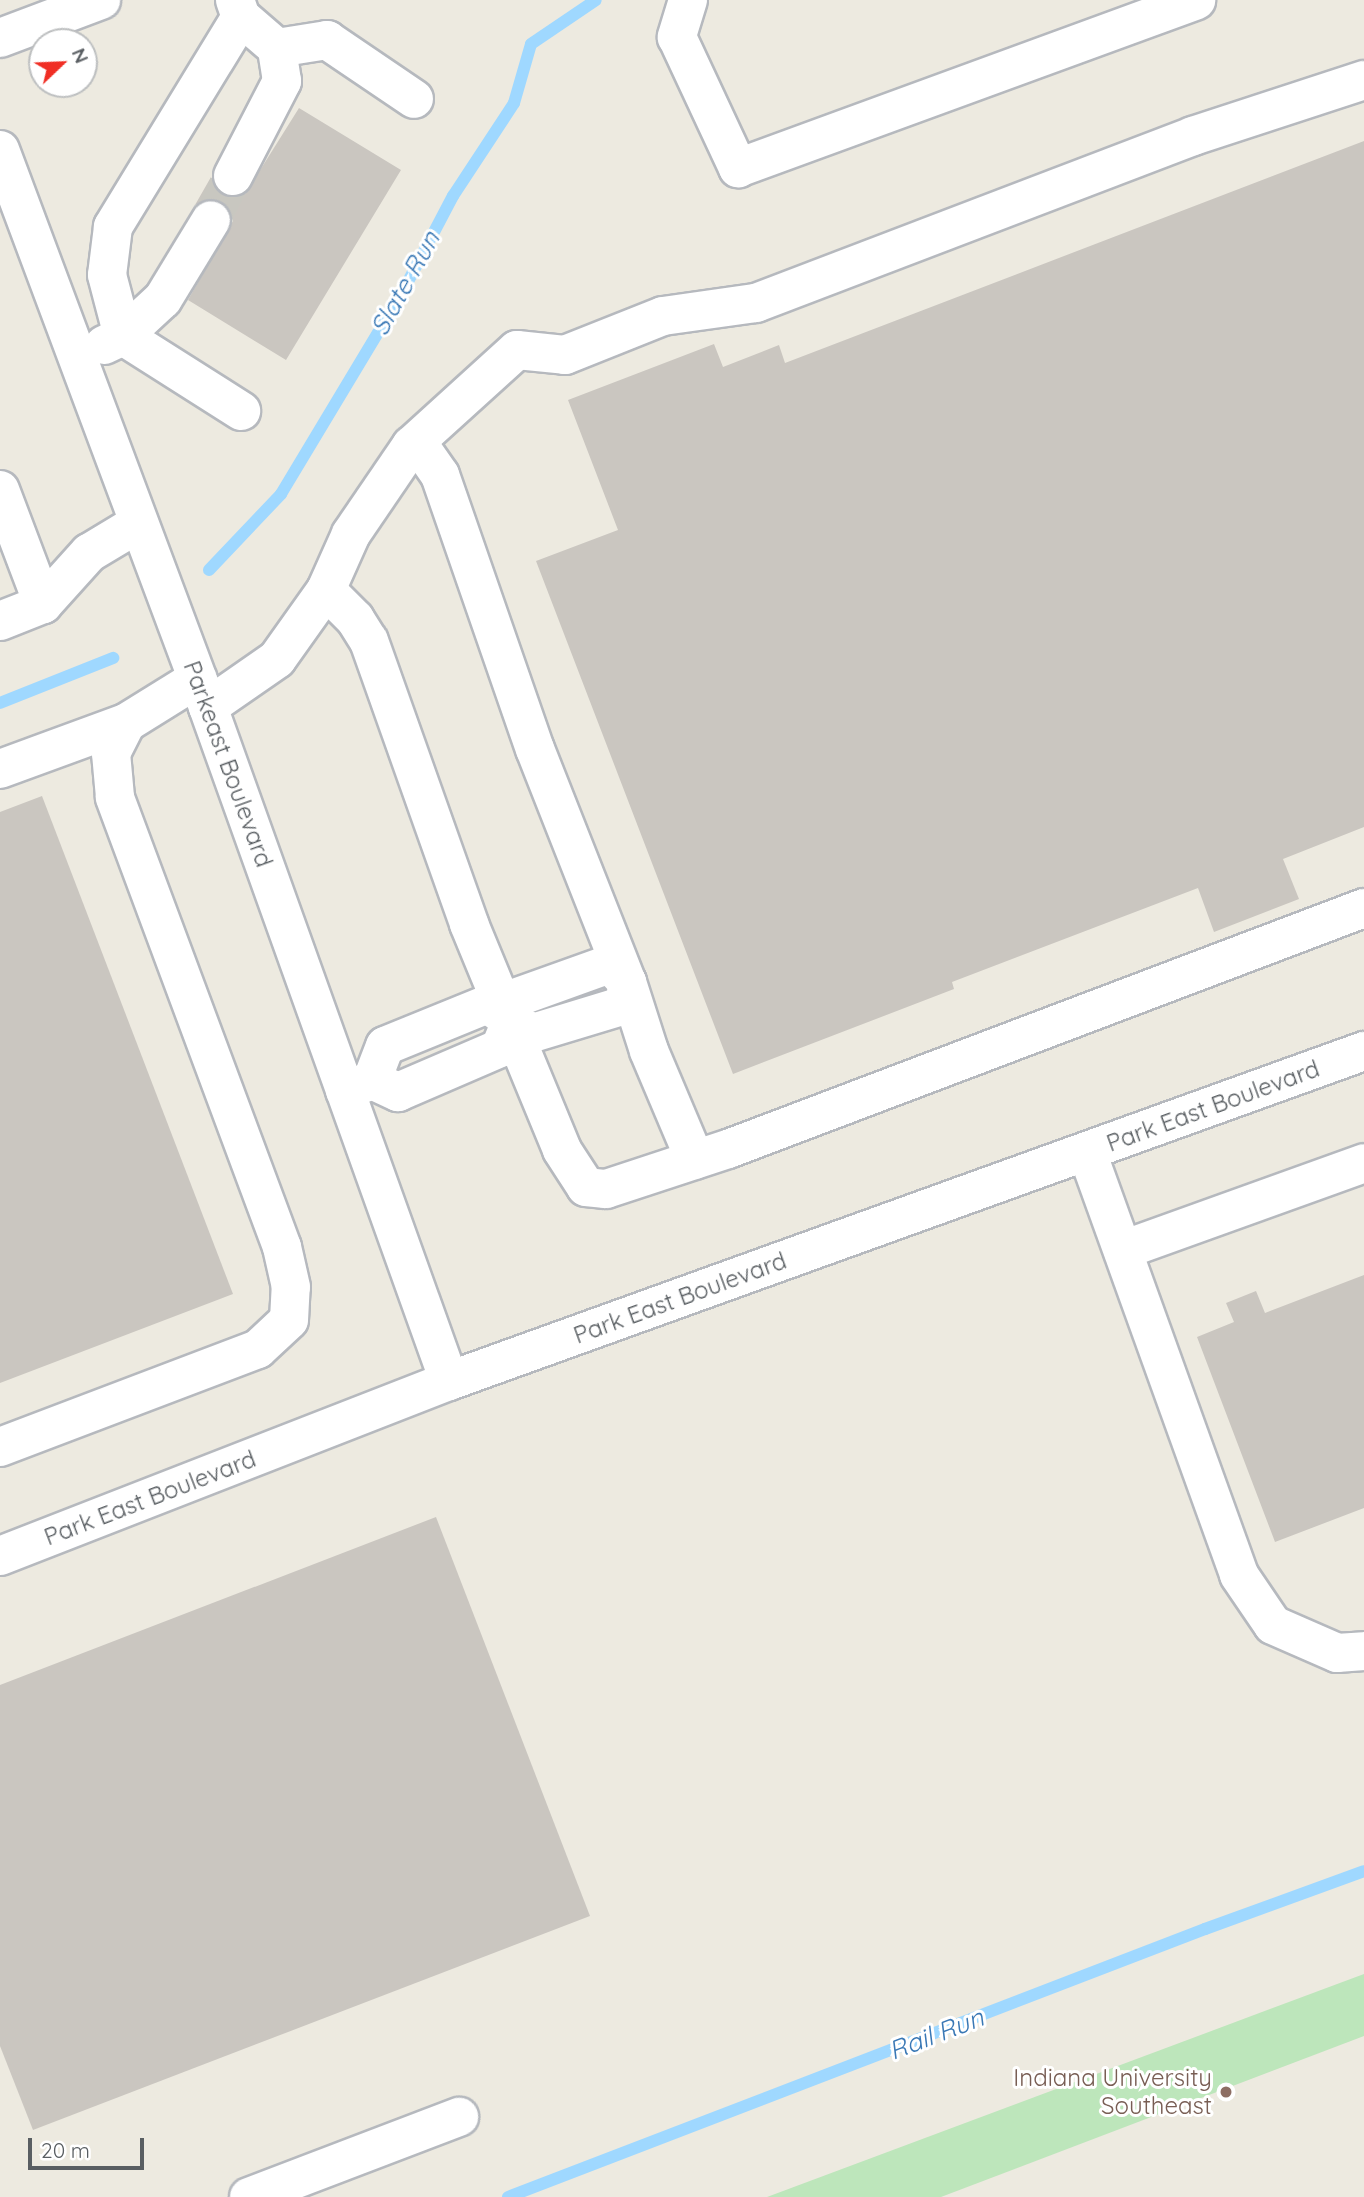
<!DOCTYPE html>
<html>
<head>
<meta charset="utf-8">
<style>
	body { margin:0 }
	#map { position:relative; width:1364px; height:2197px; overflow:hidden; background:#edeae0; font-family:Quicksand,sans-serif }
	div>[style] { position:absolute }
	.green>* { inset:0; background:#bde6bb }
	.stream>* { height:12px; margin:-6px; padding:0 6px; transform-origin:6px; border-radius:6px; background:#9fd8ff }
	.building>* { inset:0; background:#cac6c0 }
	.minor-tunnel>* { height:38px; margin-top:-19px; transform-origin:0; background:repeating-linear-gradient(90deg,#c8c7c0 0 38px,transparent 0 57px) }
	.roads { filter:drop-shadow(2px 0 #b6b9be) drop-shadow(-2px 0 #b6b9be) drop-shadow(0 2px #b6b9be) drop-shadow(0 -2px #b6b9be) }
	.minor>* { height:38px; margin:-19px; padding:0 19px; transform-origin:19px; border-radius:19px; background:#fff }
	.dots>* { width:19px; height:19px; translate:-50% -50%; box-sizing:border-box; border:4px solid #fff; border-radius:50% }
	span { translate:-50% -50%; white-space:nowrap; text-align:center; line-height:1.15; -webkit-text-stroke:6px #fff; paint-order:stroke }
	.street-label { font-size:24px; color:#595e62 }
	.education-label { font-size:24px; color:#785e54 }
	.right { translate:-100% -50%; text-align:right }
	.water-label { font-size:26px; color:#3978b5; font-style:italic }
	.north { position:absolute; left:28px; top:28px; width:70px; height:70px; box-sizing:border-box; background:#fff; border:2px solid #bdbfc0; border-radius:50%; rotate:67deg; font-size:19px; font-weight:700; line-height:28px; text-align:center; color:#595e62 }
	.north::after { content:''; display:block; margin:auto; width:24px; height:32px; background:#f02e24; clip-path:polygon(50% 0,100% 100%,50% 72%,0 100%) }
	.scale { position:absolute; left:28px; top:2138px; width:116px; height:32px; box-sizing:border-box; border:4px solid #595e62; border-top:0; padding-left:9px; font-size:21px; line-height:24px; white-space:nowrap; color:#595e62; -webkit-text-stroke:5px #fff; paint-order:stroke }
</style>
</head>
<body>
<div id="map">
	<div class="green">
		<div style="clip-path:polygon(1364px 1974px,1364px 2036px,941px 2197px,767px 2197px)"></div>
	</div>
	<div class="stream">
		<div style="left:209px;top:570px;width:105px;rotate:-46.5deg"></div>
		<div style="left:281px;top:494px;width:235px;rotate:-59deg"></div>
		<div style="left:402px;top:293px;width:110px;rotate:-62.3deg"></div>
		<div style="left:453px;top:196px;width:111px;rotate:-56.7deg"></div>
		<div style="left:514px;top:103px;width:61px;rotate:-73.9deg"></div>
		<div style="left:531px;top:44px;width:78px;rotate:-34.1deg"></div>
		<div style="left:0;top:703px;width:122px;rotate:-21.7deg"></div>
		<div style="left:508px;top:2197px;width:747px;rotate:-21.03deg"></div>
		<div style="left:1205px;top:1929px;width:169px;rotate:-20deg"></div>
	</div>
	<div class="building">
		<div style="clip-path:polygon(299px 108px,401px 170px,286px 360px,188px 300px,233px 221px,230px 210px,222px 201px,211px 198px,195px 205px,211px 177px,215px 188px,224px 196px,235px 198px,245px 194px)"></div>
		<div style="clip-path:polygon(1364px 141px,1364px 827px,1283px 859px,1299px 899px,1214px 932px,1198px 888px,952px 982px,954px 989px,733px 1074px,536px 561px,618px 530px,568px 400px,714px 344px,723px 367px,779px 345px,785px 363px)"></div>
		<div style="clip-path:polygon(42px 796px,233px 1294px,0 1383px,0 812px)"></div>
		<div style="clip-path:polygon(1364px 1275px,1364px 1508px,1275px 1542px,1197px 1337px,1234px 1322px,1226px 1303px,1256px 1291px,1265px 1313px)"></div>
		<div style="clip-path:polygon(436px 1517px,590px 1916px,33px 2130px,0 2046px,0 1685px)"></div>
	</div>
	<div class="minor-tunnel">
		<div style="left:211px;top:220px;width:49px;rotate:-63.4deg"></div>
	</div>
	<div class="roads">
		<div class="minor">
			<div style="left:235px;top:0;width:18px;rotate:71deg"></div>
			<div style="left:241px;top:17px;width:246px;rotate:121.4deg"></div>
			<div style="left:113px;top:227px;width:48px;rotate:97.1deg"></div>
			<div style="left:107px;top:275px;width:63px;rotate:75.3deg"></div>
			<div style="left:123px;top:336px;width:140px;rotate:32.4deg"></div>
			<div style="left:688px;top:0;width:39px;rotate:107deg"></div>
			<div style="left:677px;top:37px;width:145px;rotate:65deg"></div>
			<div style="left:738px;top:168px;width:488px;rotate:-20.1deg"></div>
			<div style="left:241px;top:17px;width:48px;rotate:40.7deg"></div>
			<div style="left:277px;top:48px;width:51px;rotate:-9.1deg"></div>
			<div style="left:327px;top:40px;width:105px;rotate:34.1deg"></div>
			<div style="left:0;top:38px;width:108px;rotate:-20.6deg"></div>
			<div style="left:0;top:150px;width:595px;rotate:69.52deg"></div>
			<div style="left:208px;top:707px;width:716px;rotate:70.32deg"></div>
			<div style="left:233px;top:176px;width:107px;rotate:-62.7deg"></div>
			<div style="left:282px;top:81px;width:33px;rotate:-99deg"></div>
			<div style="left:104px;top:345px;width:21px;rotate:-25deg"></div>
			<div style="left:123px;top:336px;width:54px;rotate:-42.8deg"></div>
			<div style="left:163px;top:299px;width:92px;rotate:-58.7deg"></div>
			<div style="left:417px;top:442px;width:40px;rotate:55.1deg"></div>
			<div style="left:440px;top:475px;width:290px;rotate:70.9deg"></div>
			<div style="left:535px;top:749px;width:251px;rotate:68.5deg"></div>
			<div style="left:627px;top:982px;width:72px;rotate:72.3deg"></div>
			<div style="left:649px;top:1051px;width:118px;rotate:67.1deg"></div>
			<div style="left:0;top:490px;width:122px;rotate:69.3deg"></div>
			<div style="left:326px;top:590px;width:41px;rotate:45deg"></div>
			<div style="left:355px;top:619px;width:26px;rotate:58deg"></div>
			<div style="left:369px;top:641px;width:300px;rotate:70.5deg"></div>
			<div style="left:469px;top:924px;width:244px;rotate:67.6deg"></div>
			<div style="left:562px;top:1150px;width:44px;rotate:57deg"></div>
			<div style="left:586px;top:1187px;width:20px;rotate:6deg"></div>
			<div style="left:606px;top:1189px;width:128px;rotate:-18.2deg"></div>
			<div style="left:728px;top:1149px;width:680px;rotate:-20.75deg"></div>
			<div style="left:0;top:621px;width:46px;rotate:-21.6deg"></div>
			<div style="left:43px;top:604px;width:69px;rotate:-48deg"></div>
			<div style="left:89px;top:553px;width:58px;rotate:-31deg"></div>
			<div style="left:208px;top:707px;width:84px;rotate:-34.8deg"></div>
			<div style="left:277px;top:659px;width:85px;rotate:-54.6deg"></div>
			<div style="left:326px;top:590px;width:61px;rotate:-65.9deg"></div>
			<div style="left:351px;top:534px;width:107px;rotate:-55.7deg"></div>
			<div style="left:411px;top:446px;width:143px;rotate:-42.2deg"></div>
			<div style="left:517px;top:350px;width:48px;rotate:5.9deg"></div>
			<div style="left:565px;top:355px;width:105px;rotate:-21.7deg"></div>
			<div style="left:663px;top:316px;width:94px;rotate:-8deg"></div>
			<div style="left:756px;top:303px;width:468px;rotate:-20.9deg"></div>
			<div style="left:1193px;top:136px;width:180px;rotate:-18.1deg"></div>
			<div style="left:0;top:769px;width:134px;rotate:-20.1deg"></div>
			<div style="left:126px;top:723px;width:84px;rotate:-31.8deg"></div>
			<div style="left:345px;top:1091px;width:29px;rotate:-22deg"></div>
			<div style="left:372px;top:1080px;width:29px;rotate:25deg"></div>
			<div style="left:398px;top:1092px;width:111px;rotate:-23.3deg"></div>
			<div style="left:500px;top:1048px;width:29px;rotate:-68deg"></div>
			<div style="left:511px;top:1021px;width:23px;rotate:-80deg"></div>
			<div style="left:515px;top:998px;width:101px;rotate:-19.7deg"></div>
			<div style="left:610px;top:964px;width:25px;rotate:47deg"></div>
			<div style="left:627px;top:982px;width:23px;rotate:95deg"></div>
			<div style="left:625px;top:1005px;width:96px;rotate:163.1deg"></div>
			<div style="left:533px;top:1033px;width:25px;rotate:-151deg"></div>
			<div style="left:511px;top:1021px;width:29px;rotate:-144deg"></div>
			<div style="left:488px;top:1004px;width:111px;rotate:157.8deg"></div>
			<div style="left:385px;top:1046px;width:36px;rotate:111deg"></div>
			<div style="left:1087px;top:1152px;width:449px;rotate:70.2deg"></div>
			<div style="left:1239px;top:1575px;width:60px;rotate:55.8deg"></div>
			<div style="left:1273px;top:1625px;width:70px;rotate:23.6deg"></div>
			<div style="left:1337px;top:1653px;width:27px;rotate:-4deg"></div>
			<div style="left:1123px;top:1250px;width:256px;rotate:-19.8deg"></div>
			<div style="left:0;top:1447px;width:276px;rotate:-20.8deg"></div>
			<div style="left:258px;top:1349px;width:42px;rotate:-43.1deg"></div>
			<div style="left:289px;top:1320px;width:33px;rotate:-87deg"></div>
			<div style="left:291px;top:1287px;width:41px;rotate:-102.7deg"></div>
			<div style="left:282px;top:1247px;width:480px;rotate:-110.4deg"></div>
			<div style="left:115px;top:797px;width:44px;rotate:-95.2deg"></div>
			<div style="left:111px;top:753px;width:34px;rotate:-63deg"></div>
			<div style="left:0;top:1556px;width:482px;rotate:-21.3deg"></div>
			<div style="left:449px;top:1381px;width:973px;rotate:-19.83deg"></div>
			<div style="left:249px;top:2197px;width:225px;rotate:-20.9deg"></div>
		</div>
	</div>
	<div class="dots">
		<div style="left:1226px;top:2092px;background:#8d6e63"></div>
	</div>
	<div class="street-label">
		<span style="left:228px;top:764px;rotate:70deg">Parkeast Boulevard</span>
		<span style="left:1213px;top:1106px;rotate:-20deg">Park East Boulevard</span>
		<span style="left:680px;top:1298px;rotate:-20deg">Park East Boulevard</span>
		<span style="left:150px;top:1498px;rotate:-21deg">Park East Boulevard</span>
	</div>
	<div class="education-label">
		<span class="right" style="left:1212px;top:2092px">Indiana University<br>Southeast</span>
	</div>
	<div class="water-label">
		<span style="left:405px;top:283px;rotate:-61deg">Slate Run</span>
		<span style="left:936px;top:2034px;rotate:-21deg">Rail Run</span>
	</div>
	<div class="north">N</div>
	<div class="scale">20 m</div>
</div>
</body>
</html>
